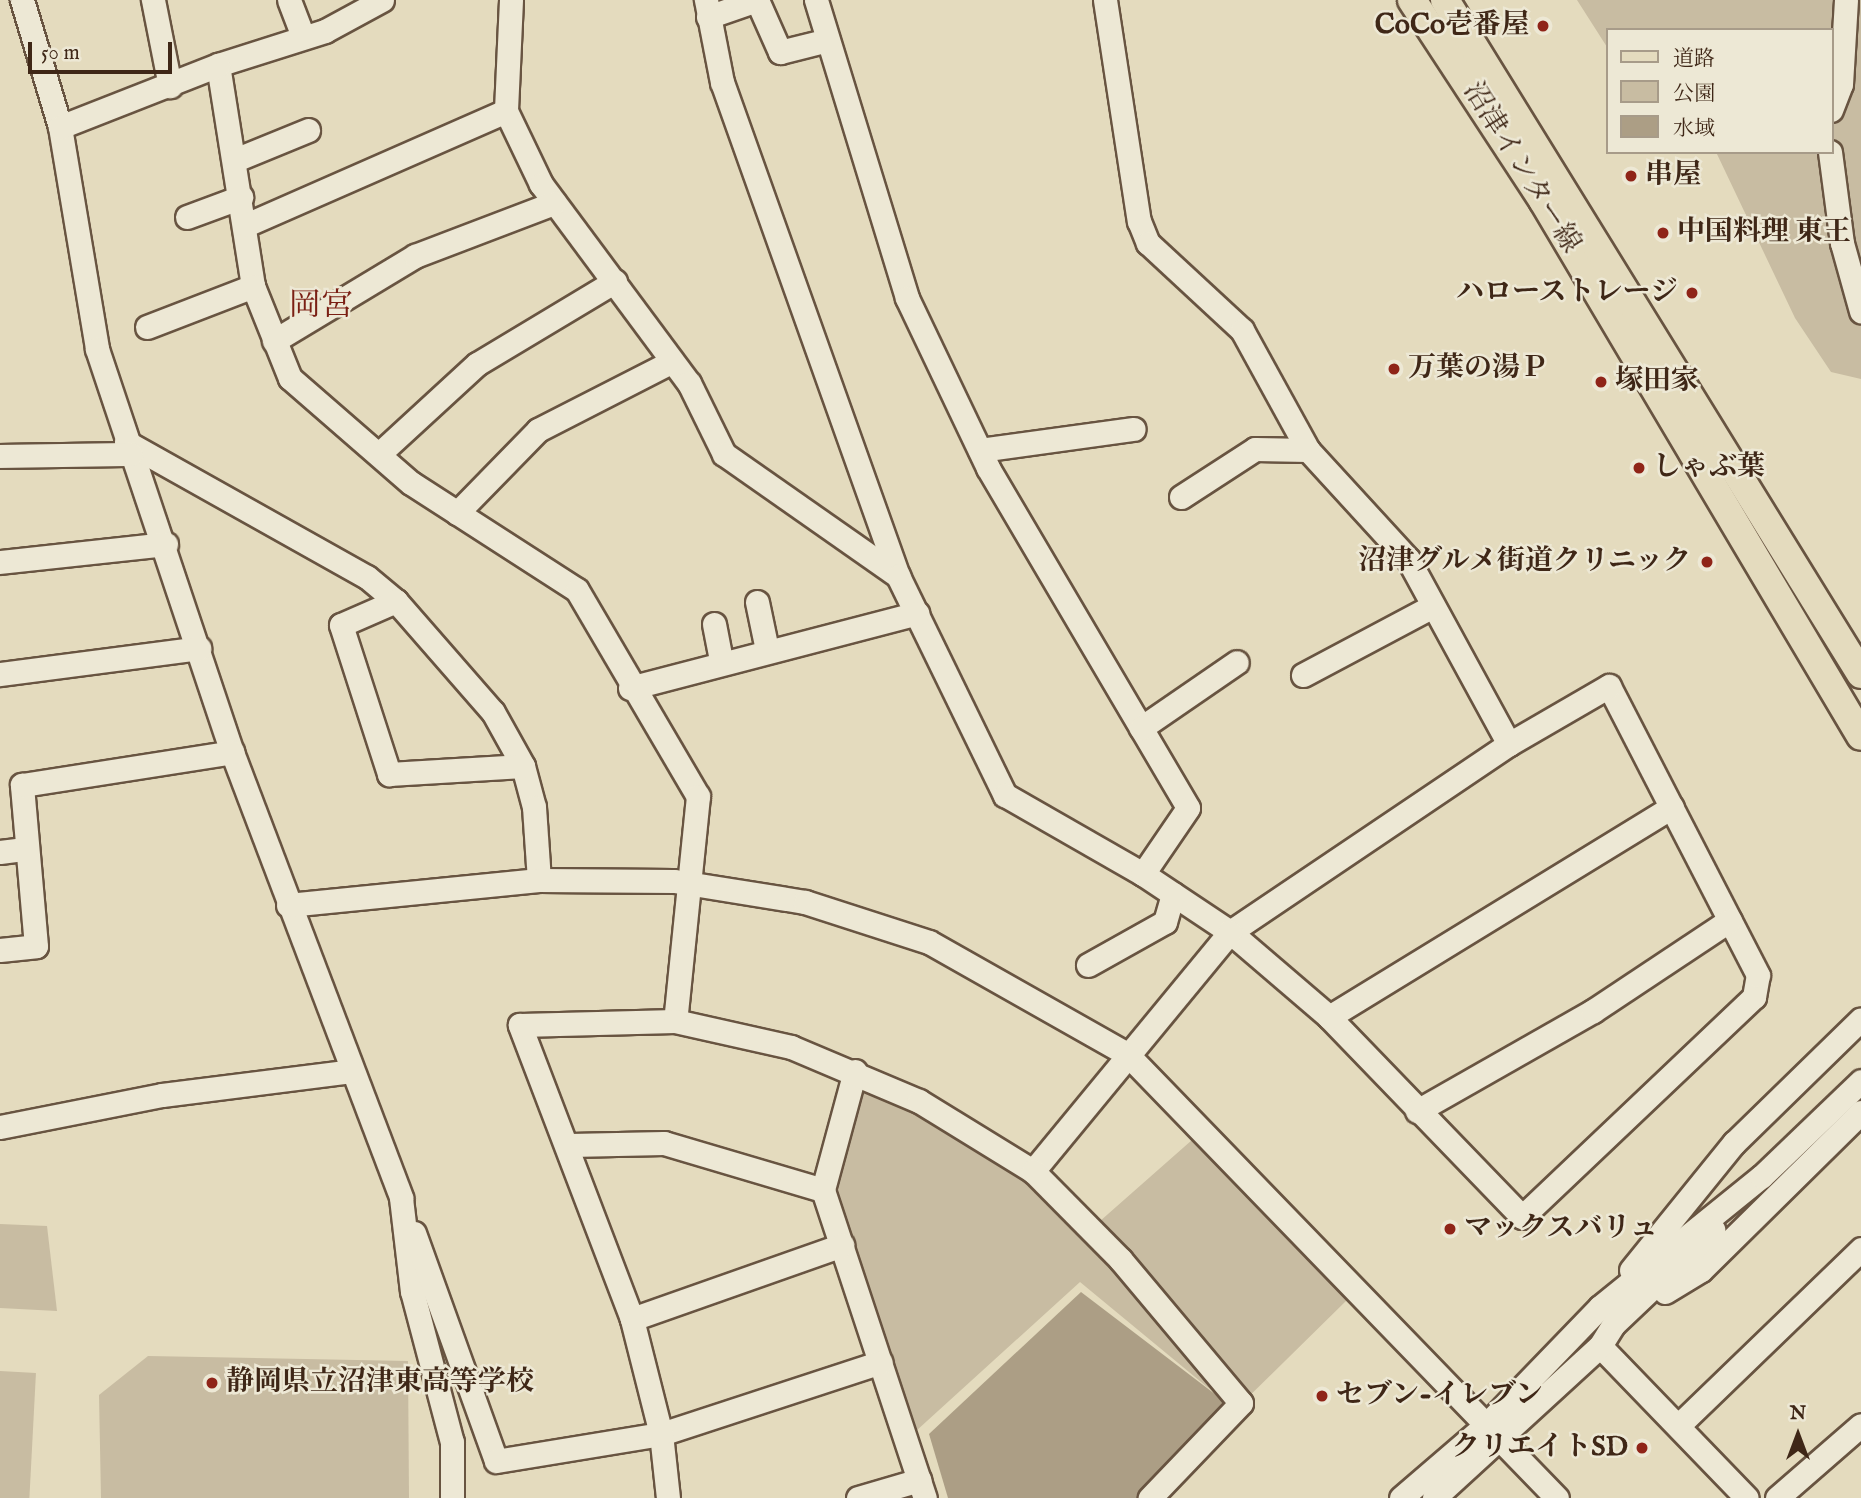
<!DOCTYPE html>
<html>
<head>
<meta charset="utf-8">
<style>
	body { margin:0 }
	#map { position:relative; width:1861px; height:1498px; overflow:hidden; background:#e4dbbe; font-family:"IM FELL English","Noto Serif JP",serif }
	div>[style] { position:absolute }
	.green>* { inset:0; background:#c8bca2; transform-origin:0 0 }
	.water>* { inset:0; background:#ac9e85 }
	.roads { filter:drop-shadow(2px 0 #685441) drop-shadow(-2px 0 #685441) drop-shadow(0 2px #685441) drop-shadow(0 -2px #685441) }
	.minor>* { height:23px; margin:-11.5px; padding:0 11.5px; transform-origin:11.5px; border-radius:11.5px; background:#ede8d5 }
	.major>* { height:28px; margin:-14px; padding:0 14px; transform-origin:14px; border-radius:14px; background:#e4dbbe }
	.dots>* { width:19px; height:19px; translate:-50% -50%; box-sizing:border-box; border:4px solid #ede8d5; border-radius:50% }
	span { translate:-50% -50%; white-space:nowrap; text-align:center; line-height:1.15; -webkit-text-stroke:5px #ede8d5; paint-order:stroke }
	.poi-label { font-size:28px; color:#3f2717; font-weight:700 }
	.right { translate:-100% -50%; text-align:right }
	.left { translate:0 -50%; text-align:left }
	.street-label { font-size:28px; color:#3f2717 }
	.quarter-label { font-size:32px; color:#7a1f14 }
	.legend { position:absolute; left:1606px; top:28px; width:228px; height:126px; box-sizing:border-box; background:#ede8d5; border:2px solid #a79b89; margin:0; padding:9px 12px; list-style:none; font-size:21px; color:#3f2717 }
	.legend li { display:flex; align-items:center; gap:14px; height:35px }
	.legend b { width:35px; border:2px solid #a79b89 }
	.north { position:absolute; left:1763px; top:1400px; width:70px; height:70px; -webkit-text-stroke:5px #ede8d5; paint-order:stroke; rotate:0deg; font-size:19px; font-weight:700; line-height:28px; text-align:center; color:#3f2717 }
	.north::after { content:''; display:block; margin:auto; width:24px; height:32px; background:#3f2717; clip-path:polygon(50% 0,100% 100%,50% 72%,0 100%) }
	.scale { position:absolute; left:28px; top:42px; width:144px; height:32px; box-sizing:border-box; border:4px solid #3f2717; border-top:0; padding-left:9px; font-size:21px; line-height:24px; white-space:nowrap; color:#3f2717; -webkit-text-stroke:5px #ede8d5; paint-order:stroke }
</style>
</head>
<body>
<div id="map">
	<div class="green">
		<div style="clip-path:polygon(1577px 0,1861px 0,1861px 379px,1831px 372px,1795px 318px,1716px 152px,1831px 152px,1831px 30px,1607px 30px,1607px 47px)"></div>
		<div style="clip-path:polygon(856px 1082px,1032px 1176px,1091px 1229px,1192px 1140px,1347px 1300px,1235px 1410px,1080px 1282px,916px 1431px,830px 1184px)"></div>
		<div style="clip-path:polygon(0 1224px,47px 1226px,57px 1311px,0 1308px)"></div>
		<div style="clip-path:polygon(148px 1356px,408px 1361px,409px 1498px,101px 1498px,99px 1395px)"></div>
		<div style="left:0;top:1371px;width:36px;height:127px;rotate:3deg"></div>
	</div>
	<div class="water">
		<div style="clip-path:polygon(1081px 1292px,1228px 1404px,1139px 1498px,948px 1498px,929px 1434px)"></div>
	</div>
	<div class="roads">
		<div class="minor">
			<div style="left:22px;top:0;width:133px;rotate:73.3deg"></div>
			<div style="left:60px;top:127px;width:225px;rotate:80.5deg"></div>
			<div style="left:97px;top:349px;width:425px;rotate:71.5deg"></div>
			<div style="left:232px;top:752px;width:477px;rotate:69.2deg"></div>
			<div style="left:401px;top:1198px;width:94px;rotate:83.3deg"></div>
			<div style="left:412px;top:1291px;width:156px;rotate:75.2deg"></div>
			<div style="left:452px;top:1442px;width:56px;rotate:90deg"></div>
			<div style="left:153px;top:0;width:88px;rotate:78.8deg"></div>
			<div style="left:289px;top:0;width:40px;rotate:69deg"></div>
			<div style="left:382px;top:0;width:65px;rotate:151.5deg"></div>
			<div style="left:325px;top:31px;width:112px;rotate:162.4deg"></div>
			<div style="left:218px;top:65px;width:224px;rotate:81deg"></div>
			<div style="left:253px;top:286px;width:99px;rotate:68.1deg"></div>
			<div style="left:290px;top:378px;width:160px;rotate:41deg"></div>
			<div style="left:411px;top:483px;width:197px;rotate:32.8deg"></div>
			<div style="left:577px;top:590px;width:239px;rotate:59.6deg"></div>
			<div style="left:698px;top:796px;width:226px;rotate:95.8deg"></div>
			<div style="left:511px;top:0;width:111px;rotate:92.6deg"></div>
			<div style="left:506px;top:111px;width:81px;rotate:64.4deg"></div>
			<div style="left:541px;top:184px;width:248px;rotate:53.4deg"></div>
			<div style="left:689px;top:383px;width:79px;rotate:63.8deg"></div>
			<div style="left:724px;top:454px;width:213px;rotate:35deg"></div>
			<div style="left:706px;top:0;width:84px;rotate:79deg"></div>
			<div style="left:722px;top:82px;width:524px;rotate:70.39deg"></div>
			<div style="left:898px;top:576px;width:244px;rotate:64deg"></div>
			<div style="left:1005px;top:795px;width:159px;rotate:29.8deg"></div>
			<div style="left:1143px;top:874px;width:105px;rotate:33.7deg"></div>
			<div style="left:1230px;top:932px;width:130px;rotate:40.6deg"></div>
			<div style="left:1329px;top:1017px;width:278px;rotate:46deg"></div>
			<div style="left:1522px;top:1217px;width:320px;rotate:-43.5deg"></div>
			<div style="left:1754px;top:997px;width:22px;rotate:-80deg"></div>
			<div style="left:1758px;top:975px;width:325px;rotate:-117.3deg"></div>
			<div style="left:1609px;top:686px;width:116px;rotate:149.9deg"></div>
			<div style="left:1509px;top:744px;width:336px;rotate:146deg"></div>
			<div style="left:1230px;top:932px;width:310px;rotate:129.5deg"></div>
			<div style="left:816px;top:0;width:312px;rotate:73deg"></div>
			<div style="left:907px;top:298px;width:188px;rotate:64.5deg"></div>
			<div style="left:988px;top:468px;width:394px;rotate:59.5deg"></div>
			<div style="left:1188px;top:808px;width:80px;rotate:124.3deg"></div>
			<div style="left:1105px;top:0;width:224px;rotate:81.3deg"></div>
			<div style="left:1139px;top:221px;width:24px;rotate:68deg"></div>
			<div style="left:1148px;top:243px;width:128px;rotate:42.8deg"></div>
			<div style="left:1242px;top:330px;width:137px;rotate:61.2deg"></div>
			<div style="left:1308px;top:450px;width:148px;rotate:47.5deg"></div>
			<div style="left:1408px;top:559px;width:211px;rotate:61.4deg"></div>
			<div style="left:708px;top:17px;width:52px;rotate:-19.1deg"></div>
			<div style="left:757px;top:0;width:57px;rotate:66.1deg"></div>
			<div style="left:780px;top:52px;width:49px;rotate:-14deg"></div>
			<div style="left:1831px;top:110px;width:28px;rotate:-69deg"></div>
			<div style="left:1841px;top:84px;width:84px;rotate:-86.6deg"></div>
			<div style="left:60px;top:127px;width:170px;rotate:-21.4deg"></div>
			<div style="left:1830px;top:152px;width:92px;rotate:82.5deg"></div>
			<div style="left:1842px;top:243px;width:71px;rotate:74.4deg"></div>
			<div style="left:235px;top:160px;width:79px;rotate:-22.3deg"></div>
			<div style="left:187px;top:217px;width:58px;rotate:-20.3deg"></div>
			<div style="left:246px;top:225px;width:284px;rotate:-23.7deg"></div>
			<div style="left:147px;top:327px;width:114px;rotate:-21.1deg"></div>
			<div style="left:274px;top:341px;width:165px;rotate:-31.1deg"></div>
			<div style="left:415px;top:256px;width:149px;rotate:-20.9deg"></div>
			<div style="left:126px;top:442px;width:276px;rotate:29.3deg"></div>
			<div style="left:367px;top:577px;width:38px;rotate:40deg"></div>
			<div style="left:396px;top:601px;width:147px;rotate:48.9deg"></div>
			<div style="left:493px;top:712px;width:62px;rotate:60.9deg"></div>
			<div style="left:523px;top:766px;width:42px;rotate:75deg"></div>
			<div style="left:534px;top:807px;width:73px;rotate:86.1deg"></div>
			<div style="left:980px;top:450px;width:155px;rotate:-7.8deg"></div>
			<div style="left:379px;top:454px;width:133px;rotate:-42.6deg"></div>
			<div style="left:477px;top:364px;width:161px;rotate:-31deg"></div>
			<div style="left:0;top:456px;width:131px;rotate:-0.9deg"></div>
			<div style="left:1181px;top:497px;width:88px;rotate:-33deg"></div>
			<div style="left:1255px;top:449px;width:53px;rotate:1.1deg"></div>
			<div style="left:457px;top:513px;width:116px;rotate:-45.7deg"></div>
			<div style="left:538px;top:430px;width:149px;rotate:-27.1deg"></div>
			<div style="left:0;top:562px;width:167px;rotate:-6.2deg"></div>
			<div style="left:396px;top:601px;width:60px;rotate:156.4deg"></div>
			<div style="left:341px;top:625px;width:157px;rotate:72.1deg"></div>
			<div style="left:389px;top:774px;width:134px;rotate:-3.4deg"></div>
			<div style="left:757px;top:602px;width:49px;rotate:78.2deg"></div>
			<div style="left:714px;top:624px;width:36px;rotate:79deg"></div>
			<div style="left:0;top:674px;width:201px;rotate:-7.4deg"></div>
			<div style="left:1303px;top:675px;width:147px;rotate:-28deg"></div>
			<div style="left:630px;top:688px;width:297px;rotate:-14.6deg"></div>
			<div style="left:1141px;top:728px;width:116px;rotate:-34.5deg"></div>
			<div style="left:0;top:852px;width:23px;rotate:-7deg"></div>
			<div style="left:288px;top:905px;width:252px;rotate:-5.7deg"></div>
			<div style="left:539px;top:880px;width:135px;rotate:0.4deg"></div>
			<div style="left:674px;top:881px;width:133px;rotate:9.1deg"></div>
			<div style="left:805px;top:902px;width:130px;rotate:17.9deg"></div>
			<div style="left:929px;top:942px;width:227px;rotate:29.5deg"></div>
			<div style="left:1127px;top:1054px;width:618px;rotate:45.92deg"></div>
			<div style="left:0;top:950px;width:36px;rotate:-6deg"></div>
			<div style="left:36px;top:946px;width:162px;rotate:-95deg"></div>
			<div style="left:22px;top:785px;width:213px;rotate:-8.9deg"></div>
			<div style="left:1088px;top:965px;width:88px;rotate:-29.2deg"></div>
			<div style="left:1165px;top:922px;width:29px;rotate:-74deg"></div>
			<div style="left:1329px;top:1017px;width:402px;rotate:-31.5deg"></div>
			<div style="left:855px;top:1071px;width:123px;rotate:105.1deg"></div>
			<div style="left:823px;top:1190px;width:324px;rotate:71.7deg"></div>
			<div style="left:1417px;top:1111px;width:202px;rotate:-29.6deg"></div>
			<div style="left:1593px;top:1011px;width:164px;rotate:-33.6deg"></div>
			<div style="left:0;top:1127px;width:165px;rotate:-11.2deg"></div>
			<div style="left:162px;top:1095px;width:191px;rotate:-7.2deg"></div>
			<div style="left:570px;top:1145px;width:94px;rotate:-1.2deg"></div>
			<div style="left:664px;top:1143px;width:166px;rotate:16.5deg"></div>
			<div style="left:414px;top:1233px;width:242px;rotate:70.2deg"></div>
			<div style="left:496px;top:1461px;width:167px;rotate:-9.3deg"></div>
			<div style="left:661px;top:1434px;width:231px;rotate:-18.1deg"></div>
			<div style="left:1631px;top:1270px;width:164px;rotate:-51deg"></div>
			<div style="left:1734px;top:1143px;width:177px;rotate:-44.3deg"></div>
			<div style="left:1665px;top:1292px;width:42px;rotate:-31.4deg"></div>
			<div style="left:1701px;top:1270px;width:225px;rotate:-44.6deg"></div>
			<div style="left:632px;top:1319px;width:223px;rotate:-19.4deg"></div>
			<div style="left:1600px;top:1346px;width:211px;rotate:46deg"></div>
			<div style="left:1680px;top:1424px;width:252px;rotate:-44deg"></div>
			<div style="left:668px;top:1498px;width:64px;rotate:-96.2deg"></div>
			<div style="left:661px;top:1434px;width:119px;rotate:-104.2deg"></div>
			<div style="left:632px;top:1319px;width:315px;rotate:-110.9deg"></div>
			<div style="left:520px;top:1025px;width:155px;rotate:-1.5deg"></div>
			<div style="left:675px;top:1021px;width:119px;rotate:12.6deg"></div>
			<div style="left:791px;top:1047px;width:139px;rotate:22.9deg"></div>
			<div style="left:919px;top:1101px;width:134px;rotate:31.6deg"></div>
			<div style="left:1033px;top:1171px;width:124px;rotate:45.3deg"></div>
			<div style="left:1120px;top:1259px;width:188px;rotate:50deg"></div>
			<div style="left:1241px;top:1403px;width:132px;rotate:133.8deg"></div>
			<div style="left:858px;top:1498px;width:64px;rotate:-16.4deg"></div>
			<div style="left:1401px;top:1498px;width:112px;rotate:-40.7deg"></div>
			<div style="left:1486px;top:1425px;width:164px;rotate:-46deg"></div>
			<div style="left:1600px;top:1307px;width:208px;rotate:-39deg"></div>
			<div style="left:1762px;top:1176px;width:137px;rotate:-43.8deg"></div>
			<div style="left:1434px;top:1498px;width:225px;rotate:-42.5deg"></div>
			<div style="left:1600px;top:1346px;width:26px;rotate:-58deg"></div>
			<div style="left:1614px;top:1324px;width:137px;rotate:-43.5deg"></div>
			<div style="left:1777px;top:1498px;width:111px;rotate:-41deg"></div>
		</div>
		<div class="major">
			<div style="left:1412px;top:0;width:239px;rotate:56.8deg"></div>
			<div style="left:1543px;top:200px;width:623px;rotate:59.32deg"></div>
			<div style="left:1445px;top:0;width:792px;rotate:58.32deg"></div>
		</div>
	</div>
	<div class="dots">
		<div style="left:1543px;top:26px;background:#8f2418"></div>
		<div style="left:1631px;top:176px;background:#8f2418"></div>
		<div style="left:1663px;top:233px;background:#8f2418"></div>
		<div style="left:1692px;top:293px;background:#8f2418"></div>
		<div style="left:1394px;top:369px;background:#8f2418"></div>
		<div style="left:1601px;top:382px;background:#8f2418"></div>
		<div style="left:1639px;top:468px;background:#8f2418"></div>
		<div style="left:1707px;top:562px;background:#8f2418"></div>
		<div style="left:1450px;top:1229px;background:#8f2418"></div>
		<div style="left:212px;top:1383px;background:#8f2418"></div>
		<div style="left:1322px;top:1396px;background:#8f2418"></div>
		<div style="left:1642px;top:1448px;background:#8f2418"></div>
	</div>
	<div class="poi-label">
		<span class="right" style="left:1529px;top:26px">CoCo壱番屋</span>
		<span class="left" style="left:1645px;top:176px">串屋</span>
		<span class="left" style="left:1677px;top:233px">中国料理 東王</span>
		<span class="right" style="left:1678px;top:293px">ハローストレージ</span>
		<span class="left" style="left:1408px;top:369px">万葉の湯Ｐ</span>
		<span class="left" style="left:1615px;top:382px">塚田家</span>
		<span class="left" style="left:1653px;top:468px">しゃぶ葉</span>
		<span class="right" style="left:1691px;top:562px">沼津グルメ街道クリニック</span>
		<span class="left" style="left:1464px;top:1229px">マックスバリュ</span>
		<span class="left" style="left:226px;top:1383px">静岡県立沼津東高等学校</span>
		<span class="left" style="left:1336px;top:1396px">セブン-イレブン</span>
		<span class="right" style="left:1628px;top:1448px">クリエイトSD</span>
	</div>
	<div class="street-label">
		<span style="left:1521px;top:168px;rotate:58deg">沼津インター線</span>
	</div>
	<div class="quarter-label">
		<span style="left:321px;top:307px">岡宮</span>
	</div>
	<ul class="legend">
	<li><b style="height:9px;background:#e4dbbe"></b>道路</li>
	<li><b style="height:19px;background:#c8bca2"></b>公園</li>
	<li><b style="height:19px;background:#ac9e85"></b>水域</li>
	</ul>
	<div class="north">N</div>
	<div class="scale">50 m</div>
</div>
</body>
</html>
